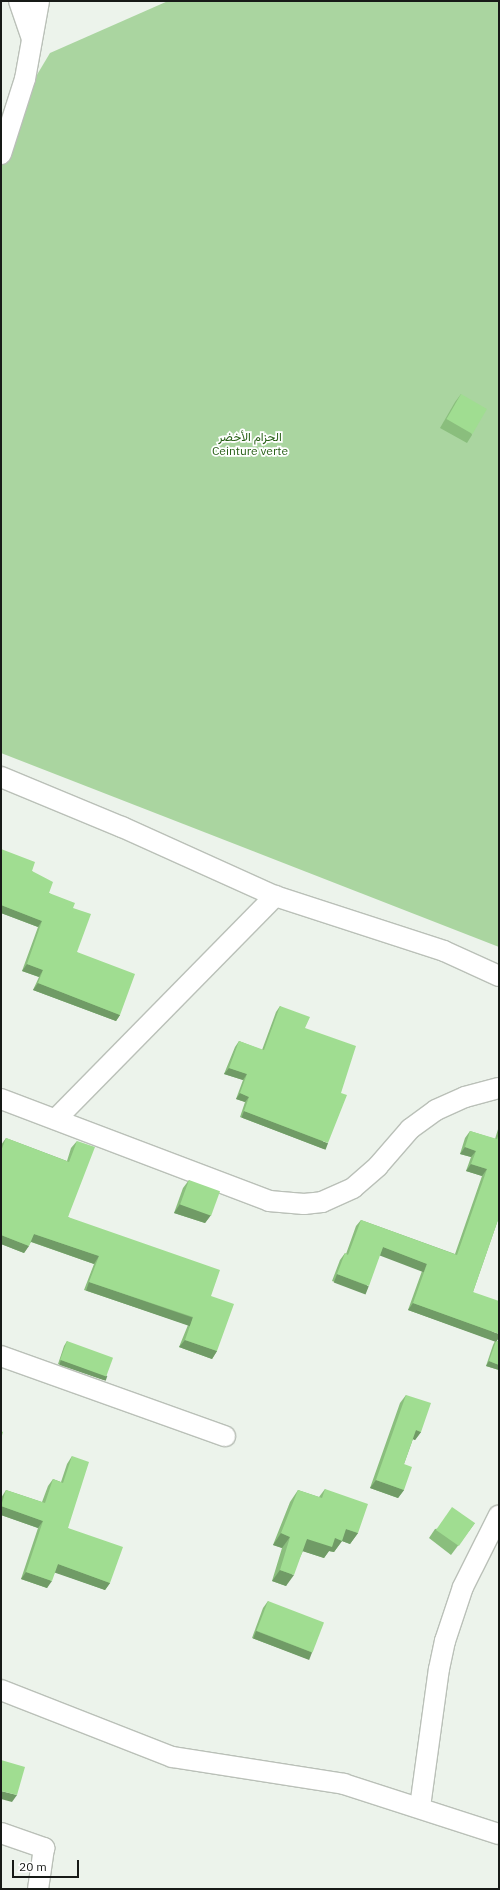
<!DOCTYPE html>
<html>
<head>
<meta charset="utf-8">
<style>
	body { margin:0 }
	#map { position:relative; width:500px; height:1890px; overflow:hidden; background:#ecf3eb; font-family:"IBM Plex Sans",Vazirmatn,sans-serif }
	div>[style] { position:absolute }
	.green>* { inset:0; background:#aad5a0 }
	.roads { filter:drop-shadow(1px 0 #bac0b8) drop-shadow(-1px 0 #bac0b8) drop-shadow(0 1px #bac0b8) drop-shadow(0 -1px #bac0b8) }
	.street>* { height:20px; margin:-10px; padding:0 10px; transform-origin:10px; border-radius:10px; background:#fff }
	.wall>* { inset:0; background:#8abe7d }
	.shaded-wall>* { inset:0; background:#709b66; transform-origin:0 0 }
	.building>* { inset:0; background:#a0dd91; transform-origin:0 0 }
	span { translate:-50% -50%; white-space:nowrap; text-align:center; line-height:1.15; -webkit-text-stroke:3.5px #fff; paint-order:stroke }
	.park-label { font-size:12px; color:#265f15 }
	.frame { position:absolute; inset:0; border:2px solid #171a17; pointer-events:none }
	.scale { position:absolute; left:12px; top:1860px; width:67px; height:18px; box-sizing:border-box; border:2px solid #171a17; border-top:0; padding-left:5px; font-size:12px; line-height:14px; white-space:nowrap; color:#171a17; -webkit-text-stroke:3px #fff; paint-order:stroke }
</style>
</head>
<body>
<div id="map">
	<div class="green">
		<div style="clip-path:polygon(168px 1px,499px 1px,499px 947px,1px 753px,1px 135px,50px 53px)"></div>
	</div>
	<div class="roads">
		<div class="street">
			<div style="left:19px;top:1px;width:39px;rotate:71deg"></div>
			<div style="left:1px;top:154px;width:79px;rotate:-72.3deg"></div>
			<div style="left:25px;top:79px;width:79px;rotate:-79.8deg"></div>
			<div style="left:1px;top:777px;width:131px;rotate:22.5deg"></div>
			<div style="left:122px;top:827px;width:168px;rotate:24.3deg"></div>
			<div style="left:275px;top:896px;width:178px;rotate:18deg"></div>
			<div style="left:444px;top:951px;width:60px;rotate:24.4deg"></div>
			<div style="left:1px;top:1099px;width:287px;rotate:20.8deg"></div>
			<div style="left:269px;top:1201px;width:35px;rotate:5deg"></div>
			<div style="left:304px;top:1204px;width:18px;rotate:-6deg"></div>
			<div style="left:322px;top:1202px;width:34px;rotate:-24deg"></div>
			<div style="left:353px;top:1188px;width:33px;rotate:-41deg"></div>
			<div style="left:378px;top:1166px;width:49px;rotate:-49.1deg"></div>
			<div style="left:410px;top:1129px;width:32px;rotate:-36deg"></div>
			<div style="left:436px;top:1110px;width:32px;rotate:-24deg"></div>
			<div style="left:465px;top:1097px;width:35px;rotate:-15deg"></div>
			<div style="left:56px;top:1119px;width:313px;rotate:-45.5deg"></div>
			<div style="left:1px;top:1356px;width:238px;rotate:19.7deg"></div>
			<div style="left:1px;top:1690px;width:184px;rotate:21.4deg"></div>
			<div style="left:172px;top:1757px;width:174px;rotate:8.9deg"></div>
			<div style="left:344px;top:1784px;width:163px;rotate:17.9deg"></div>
			<div style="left:420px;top:1807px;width:139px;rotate:-82.2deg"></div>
			<div style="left:439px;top:1669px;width:29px;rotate:-78deg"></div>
			<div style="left:445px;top:1641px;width:57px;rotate:-71.6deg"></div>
			<div style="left:463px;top:1587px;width:80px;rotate:-63.4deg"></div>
			<div style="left:1px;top:1833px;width:46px;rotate:19.2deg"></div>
			<div style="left:44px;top:1848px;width:41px;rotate:98.3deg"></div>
		</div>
	</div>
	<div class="wall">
		<div style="clip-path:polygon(461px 394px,472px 435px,467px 443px,440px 428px,455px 402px)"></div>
		<div style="clip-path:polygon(1px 849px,32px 871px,49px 893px,73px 908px,77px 952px,120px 1015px,116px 1021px,33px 990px,39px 977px,22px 971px,38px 927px,1px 913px)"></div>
		<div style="clip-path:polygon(280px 1006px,305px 1028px,324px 1149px,240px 1117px,245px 1102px,236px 1099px,243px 1080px,224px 1074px,235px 1047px,239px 1041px,262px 1050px,276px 1012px)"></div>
		<div style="clip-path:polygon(499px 1126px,499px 1217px,473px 1292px,497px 1341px,499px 1342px,499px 1370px,486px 1366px,493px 1345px,495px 1341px,408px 1310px,422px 1271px,380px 1254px,364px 1293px,332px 1281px,340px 1260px,345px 1253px,346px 1254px,356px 1226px,361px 1220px,455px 1254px,482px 1176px,466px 1171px,471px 1157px,460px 1154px,465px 1138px,470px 1131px,495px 1139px)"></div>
		<div style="clip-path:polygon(6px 1138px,67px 1161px,71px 1148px,77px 1141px,68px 1217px,211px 1296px,217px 1351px,212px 1359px,179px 1347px,188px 1325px,84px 1290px,94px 1264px,31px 1242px,24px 1253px,1px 1244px,1px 1145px)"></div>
		<div style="clip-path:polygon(189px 1180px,211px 1215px,205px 1223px,174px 1213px,183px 1188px)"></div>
		<div style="clip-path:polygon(67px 1341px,104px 1380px,58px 1364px,64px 1346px)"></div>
		<div style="clip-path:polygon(406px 1395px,421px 1432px,415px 1440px,413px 1439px,404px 1464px,404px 1490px,398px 1498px,370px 1488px,400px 1403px)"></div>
		<div style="clip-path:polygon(72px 1456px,68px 1528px,110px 1583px,105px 1590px,55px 1572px,47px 1588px,21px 1579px,38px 1528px,1px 1515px,1px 1498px,6px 1490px,42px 1502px,48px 1486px,53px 1479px,61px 1482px,67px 1464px)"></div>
		<div style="clip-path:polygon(325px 1489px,358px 1533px,350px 1544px,342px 1541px,334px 1552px,329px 1551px,324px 1558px,303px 1551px,286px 1586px,272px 1581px,282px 1548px,273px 1545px,290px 1502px,298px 1490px,319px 1497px)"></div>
		<div style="clip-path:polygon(475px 1523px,451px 1555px,429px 1538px,435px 1529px)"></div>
		<div style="clip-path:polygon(268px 1601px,312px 1652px,308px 1659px,252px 1638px,263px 1608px)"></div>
	</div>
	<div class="shaded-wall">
		<div style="clip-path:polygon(1px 905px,42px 921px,38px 927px,1px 913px)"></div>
		<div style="clip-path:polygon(27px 964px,43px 970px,39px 977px,22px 971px)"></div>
		<div style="clip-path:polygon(38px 983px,120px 1015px,116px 1021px,33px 990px)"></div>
		<div style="clip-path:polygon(229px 1068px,247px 1074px,243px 1080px,224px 1074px)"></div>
		<div style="clip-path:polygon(240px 1093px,249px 1097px,245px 1102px,236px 1099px)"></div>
		<div style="left:244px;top:1111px;width:90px;height:7px;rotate:21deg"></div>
		<div style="clip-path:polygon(465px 1147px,476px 1151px,471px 1157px,460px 1154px)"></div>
		<div style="clip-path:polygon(471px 1164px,487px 1169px,482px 1176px,466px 1171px)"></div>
		<div style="clip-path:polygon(180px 1204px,211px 1215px,205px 1223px,174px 1213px)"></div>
		<div style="clip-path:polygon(34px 1234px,99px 1256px,94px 1264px,29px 1241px)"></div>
		<div style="clip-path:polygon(1px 1235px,29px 1246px,24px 1253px,1px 1244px)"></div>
		<div style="left:383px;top:1247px;width:47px;height:9px;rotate:21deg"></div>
		<div style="left:337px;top:1274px;width:34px;height:9px;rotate:21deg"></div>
		<div style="left:89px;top:1282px;width:110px;height:9px;rotate:19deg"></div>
		<div style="clip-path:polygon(413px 1303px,499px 1334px,499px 1338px,496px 1342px,408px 1310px)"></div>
		<div style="clip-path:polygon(185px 1340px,217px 1351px,212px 1359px,179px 1347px)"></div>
		<div style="left:61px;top:1360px;width:49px;height:5px;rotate:19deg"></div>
		<div style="clip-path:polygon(489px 1361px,499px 1365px,499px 1370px,486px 1366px)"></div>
		<div style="clip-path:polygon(416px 1430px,421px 1432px,415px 1440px,410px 1438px)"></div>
		<div style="clip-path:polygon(376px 1480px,404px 1490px,398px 1498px,370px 1488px)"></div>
		<div style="clip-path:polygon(1px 1506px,43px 1521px,38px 1528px,1px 1515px)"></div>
		<div style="clip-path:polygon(346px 1529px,358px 1533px,350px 1544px,342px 1541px,334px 1552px,329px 1551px,324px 1558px,299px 1550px,307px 1539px,335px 1538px)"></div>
		<div style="clip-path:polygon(281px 1533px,290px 1537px,282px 1548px,273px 1545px)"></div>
		<div style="clip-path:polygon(58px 1564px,110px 1583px,105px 1590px,53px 1572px)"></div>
		<div style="clip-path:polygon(280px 1570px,294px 1575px,286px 1586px,272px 1581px)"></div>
		<div style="clip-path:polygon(26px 1572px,52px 1581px,47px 1588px,21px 1579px)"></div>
		<div style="left:256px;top:1631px;width:60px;height:8px;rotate:21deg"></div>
		<div style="clip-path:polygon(1px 1791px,17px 1795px,12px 1802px,1px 1799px)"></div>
	</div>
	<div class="building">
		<div style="left:461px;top:394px;width:30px;height:29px;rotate:30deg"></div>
		<div style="clip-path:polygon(1px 849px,35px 862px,32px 871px,53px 882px,49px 893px,75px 903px,73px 908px,91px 914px,77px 952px,135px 974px,120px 1015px,38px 983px,43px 970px,27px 964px,42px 921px,1px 905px)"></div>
		<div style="clip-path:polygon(280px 1006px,310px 1017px,305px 1028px,356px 1046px,341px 1093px,347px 1095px,328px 1143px,244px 1111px,249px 1097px,240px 1093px,247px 1074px,229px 1068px,239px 1041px,264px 1050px)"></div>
		<div style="clip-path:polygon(470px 1131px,497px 1139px,499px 1133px,499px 1217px,473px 1292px,499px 1301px,499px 1334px,413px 1303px,427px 1264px,383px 1247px,369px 1286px,337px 1274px,345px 1253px,348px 1255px,361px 1220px,457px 1255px,487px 1169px,471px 1164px,476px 1151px,465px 1147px)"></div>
		<div style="clip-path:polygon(6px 1138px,69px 1162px,77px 1141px,95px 1147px,68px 1217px,220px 1270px,211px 1296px,234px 1304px,217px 1351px,185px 1340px,193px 1317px,89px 1282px,99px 1256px,34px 1234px,29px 1246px,1px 1235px,1px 1226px,2px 1224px,1px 1223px,1px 1151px)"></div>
		<div style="left:189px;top:1180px;width:33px;height:26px;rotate:20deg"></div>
		<div style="left:67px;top:1341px;width:49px;height:20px;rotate:20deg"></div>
		<div style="clip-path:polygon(496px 1341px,499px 1342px,499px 1365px,489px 1361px)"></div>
		<div style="clip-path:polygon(406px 1395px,431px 1403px,421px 1432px,416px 1430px,404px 1464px,412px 1467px,404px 1490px,376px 1480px)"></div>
		<div style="clip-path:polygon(1px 1431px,3px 1432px,1px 1439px)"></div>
		<div style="clip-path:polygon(72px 1456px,89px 1462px,68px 1528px,123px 1547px,110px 1583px,58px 1564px,52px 1581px,26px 1572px,43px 1521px,1px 1506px,6px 1490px,45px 1503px,53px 1479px,63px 1483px)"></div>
		<div style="clip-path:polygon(325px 1489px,368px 1504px,358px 1533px,346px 1529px,342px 1541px,335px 1538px,332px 1547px,307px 1539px,294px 1575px,280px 1570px,290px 1537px,281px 1533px,298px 1490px,322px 1498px)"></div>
		<div style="left:452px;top:1507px;width:28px;height:28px;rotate:35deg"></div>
		<div style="left:268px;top:1601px;width:60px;height:32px;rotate:21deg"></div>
		<div style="clip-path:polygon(1px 1760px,25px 1767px,17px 1795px,1px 1791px)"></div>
	</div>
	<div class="park-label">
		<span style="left:250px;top:444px">الحزام الأخضر<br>Ceinture verte</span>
	</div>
	<div class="frame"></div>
	<div class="scale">20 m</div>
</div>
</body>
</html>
